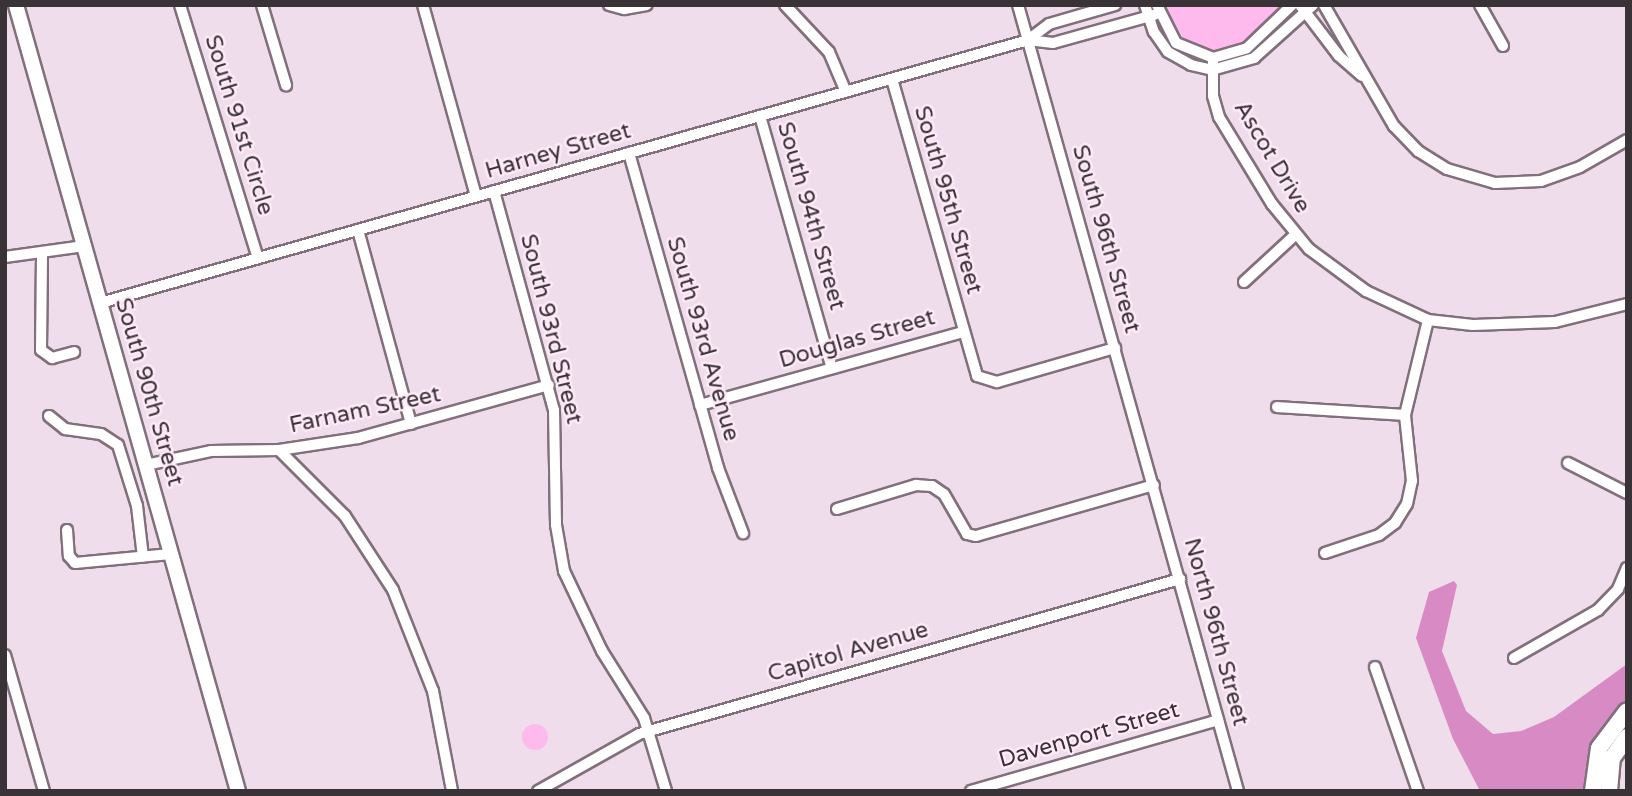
<!DOCTYPE html>
<html>
<head>
<meta charset="utf-8">
<style>
	body { margin:0 }
	#map { position:relative; width:1632px; height:796px; overflow:hidden; background:#f0ddeb; font-family:"Varela Round",sans-serif }
	div>[style] { position:absolute }
	.green>* { inset:0; background:#feb9ed }
	.round { border-radius:50% }
	.forest>* { inset:0; background:#d88ac5 }
	.roads { filter:drop-shadow(2px 0 #81707c) drop-shadow(-2px 0 #81707c) drop-shadow(0 2px #81707c) drop-shadow(0 -2px #81707c) }
	.minor>* { height:10px; margin:-5px; padding:0 5px; transform-origin:5px; border-radius:5px; background:#fff }
	.major>* { height:14px; margin:-7px; padding:0 7px; transform-origin:7px; border-radius:7px; background:#fff }
	.highway>* { height:16px; margin:-8px; padding:0 8px; transform-origin:8px; border-radius:8px; background:#fff }
	span { translate:-50% -50%; white-space:nowrap; text-align:center; line-height:1.15; -webkit-text-stroke:5px #feeaf8; paint-order:stroke }
	.street-label { font-size:23px; color:#393237 }
	.frame { position:absolute; inset:0; border:7px solid #393237; pointer-events:none }
</style>
</head>
<body>
<div id="map">
	<div class="green">
		<div style="clip-path:polygon(1164px 5px,1281px 5px,1240px 45px,1215px 51px,1184px 40px)"></div>
		<div class="round" style="left:522px;top:724px;width:26px;height:26px"></div>
	</div>
	<div class="forest">
		<div style="clip-path:polygon(1454px 581px,1457px 585px,1442px 651px,1466px 711px,1493px 734px,1521px 731px,1554px 717px,1627px 664px,1627px 701px,1592px 744px,1584px 791px,1480px 791px,1453px 739px,1416px 638px,1429px 592px)"></div>
	</div>
	<div class="roads">
		<div class="minor">
			<div style="left:180px;top:5px;width:265px;rotate:72.9deg"></div>
			<div style="left:262px;top:5px;width:84px;rotate:73.3deg"></div>
			<div style="left:423px;top:5px;width:198px;rotate:74.5deg"></div>
			<div style="left:609px;top:5px;width:16px;rotate:15deg"></div>
			<div style="left:624px;top:9px;width:23px;rotate:-10deg"></div>
			<div style="left:785px;top:5px;width:64px;rotate:46.9deg"></div>
			<div style="left:829px;top:52px;width:43px;rotate:67deg"></div>
			<div style="left:1018px;top:5px;width:816px;rotate:74.36deg"></div>
			<div style="left:1145px;top:5px;width:28px;rotate:72deg"></div>
			<div style="left:1154px;top:32px;width:24px;rotate:55deg"></div>
			<div style="left:1168px;top:52px;width:26px;rotate:29deg"></div>
			<div style="left:1191px;top:65px;width:22px;rotate:13deg"></div>
			<div style="left:1212px;top:70px;width:44px;rotate:-15.9deg"></div>
			<div style="left:1254px;top:58px;width:79px;rotate:-41.9deg"></div>
			<div style="left:1157px;top:5px;width:42px;rotate:63.4deg"></div>
			<div style="left:1176px;top:43px;width:40px;rotate:22deg"></div>
			<div style="left:1213px;top:58px;width:35px;rotate:-16deg"></div>
			<div style="left:1247px;top:48px;width:62px;rotate:-43.7deg"></div>
			<div style="left:1300px;top:5px;width:64px;rotate:52.6deg"></div>
			<div style="left:1339px;top:56px;width:30px;rotate:41deg"></div>
			<div style="left:1324px;top:5px;width:140px;rotate:60deg"></div>
			<div style="left:1394px;top:126px;width:35px;rotate:46deg"></div>
			<div style="left:1418px;top:151px;width:34px;rotate:32deg"></div>
			<div style="left:1447px;top:169px;width:50px;rotate:16.3deg"></div>
			<div style="left:1495px;top:183px;width:46px;rotate:-2.5deg"></div>
			<div style="left:1541px;top:181px;width:41px;rotate:-19.7deg"></div>
			<div style="left:1580px;top:167px;width:54px;rotate:-29.9deg"></div>
			<div style="left:1480px;top:5px;width:47px;rotate:60.7deg"></div>
			<div style="left:1028px;top:40px;width:25px;rotate:7deg"></div>
			<div style="left:1053px;top:43px;width:105px;rotate:-15.5deg"></div>
			<div style="left:1028px;top:40px;width:26px;rotate:-37deg"></div>
			<div style="left:1049px;top:24px;width:69px;rotate:-16.1deg"></div>
			<div style="left:1213px;top:58px;width:38px;rotate:90deg"></div>
			<div style="left:1213px;top:96px;width:22px;rotate:74deg"></div>
			<div style="left:1219px;top:117px;width:102px;rotate:58.7deg"></div>
			<div style="left:1272px;top:204px;width:58px;rotate:50.6deg"></div>
			<div style="left:1309px;top:249px;width:71px;rotate:36.4deg"></div>
			<div style="left:1366px;top:291px;width:68px;rotate:25.1deg"></div>
			<div style="left:1428px;top:320px;width:45px;rotate:6.3deg"></div>
			<div style="left:1473px;top:325px;width:82px;rotate:-2.1deg"></div>
			<div style="left:1555px;top:322px;width:74px;rotate:-14deg"></div>
			<div style="left:892px;top:79px;width:309px;rotate:74deg"></div>
			<div style="left:977px;top:376px;width:21px;rotate:17deg"></div>
			<div style="left:997px;top:382px;width:123px;rotate:-16.1deg"></div>
			<div style="left:760px;top:116px;width:262px;rotate:74.1deg"></div>
			<div style="left:629px;top:153px;width:327px;rotate:74.2deg"></div>
			<div style="left:718px;top:468px;width:70px;rotate:69deg"></div>
			<div style="left:494px;top:191px;width:227px;rotate:74.7deg"></div>
			<div style="left:554px;top:410px;width:115px;rotate:89deg"></div>
			<div style="left:556px;top:525px;width:47px;rotate:80.1deg"></div>
			<div style="left:564px;top:571px;width:89px;rotate:64.6deg"></div>
			<div style="left:602px;top:651px;width:79px;rotate:57.9deg"></div>
			<div style="left:644px;top:718px;width:76px;rotate:73.2deg"></div>
			<div style="left:358px;top:230px;width:201px;rotate:74.7deg"></div>
			<div style="left:42px;top:255px;width:95px;rotate:90.6deg"></div>
			<div style="left:41px;top:350px;width:14px;rotate:36deg"></div>
			<div style="left:52px;top:358px;width:23px;rotate:-15deg"></div>
			<div style="left:5px;top:257px;width:80px;rotate:-7.9deg"></div>
			<div style="left:1244px;top:282px;width:69px;rotate:-42.7deg"></div>
			<div style="left:100px;top:303px;width:965px;rotate:-15.82deg"></div>
			<div style="left:700px;top:405px;width:274px;rotate:-15.5deg"></div>
			<div style="left:1277px;top:407px;width:128px;rotate:3.6deg"></div>
			<div style="left:49px;top:416px;width:21px;rotate:39deg"></div>
			<div style="left:65px;top:429px;width:36px;rotate:8deg"></div>
			<div style="left:101px;top:434px;width:20px;rotate:33deg"></div>
			<div style="left:118px;top:445px;width:64px;rotate:72.7deg"></div>
			<div style="left:137px;top:506px;width:51px;rotate:83.3deg"></div>
			<div style="left:279px;top:450px;width:93px;rotate:45deg"></div>
			<div style="left:345px;top:516px;width:88px;rotate:57deg"></div>
			<div style="left:393px;top:590px;width:109px;rotate:68.4deg"></div>
			<div style="left:433px;top:691px;width:102px;rotate:79.2deg"></div>
			<div style="left:1568px;top:463px;width:66px;rotate:27deg"></div>
			<div style="left:146px;top:465px;width:66px;rotate:-12.2deg"></div>
			<div style="left:211px;top:451px;width:68px;rotate:-0.8deg"></div>
			<div style="left:279px;top:450px;width:80px;rotate:-8.6deg"></div>
			<div style="left:358px;top:438px;width:198px;rotate:-15.5deg"></div>
			<div style="left:837px;top:509px;width:83px;rotate:-16.9deg"></div>
			<div style="left:916px;top:485px;width:16px;rotate:4deg"></div>
			<div style="left:932px;top:486px;width:14px;rotate:34deg"></div>
			<div style="left:944px;top:494px;width:46px;rotate:60.1deg"></div>
			<div style="left:967px;top:534px;width:9px;rotate:13deg"></div>
			<div style="left:976px;top:536px;width:185px;rotate:-16deg"></div>
			<div style="left:67px;top:530px;width:26px;rotate:86deg"></div>
			<div style="left:69px;top:556px;width:9px;rotate:49deg"></div>
			<div style="left:75px;top:563px;width:96px;rotate:-5.4deg"></div>
			<div style="left:1325px;top:553px;width:57px;rotate:-18.4deg"></div>
			<div style="left:1379px;top:535px;width:20px;rotate:-37deg"></div>
			<div style="left:1395px;top:523px;width:22px;rotate:-58deg"></div>
			<div style="left:1407px;top:504px;width:24px;rotate:-78deg"></div>
			<div style="left:1412px;top:481px;width:66px;rotate:-96.1deg"></div>
			<div style="left:1405px;top:415px;width:98px;rotate:-76.4deg"></div>
			<div style="left:5px;top:655px;width:141px;rotate:74deg"></div>
			<div style="left:1514px;top:658px;width:97px;rotate:-29.7deg"></div>
			<div style="left:1598px;top:610px;width:29px;rotate:-46deg"></div>
			<div style="left:1618px;top:589px;width:23px;rotate:-67deg"></div>
			<div style="left:1375px;top:667px;width:131px;rotate:70.9deg"></div>
			<div style="left:538px;top:791px;width:116px;rotate:-29.4deg"></div>
			<div style="left:639px;top:734px;width:563px;rotate:-15.99deg"></div>
			<div style="left:971px;top:791px;width:257px;rotate:-16deg"></div>
		</div>
		<div class="major">
			<div style="left:16px;top:5px;width:817px;rotate:74.23deg"></div>
		</div>
		<div class="highway">
			<div style="left:1593px;top:791px;width:43px;rotate:-82.1deg"></div>
			<div style="left:1599px;top:748px;width:46px;rotate:-52.9deg"></div>
			<div style="left:1609px;top:791px;width:33px;rotate:-85deg"></div>
			<div style="left:1612px;top:758px;width:26px;rotate:-54deg"></div>
		</div>
	</div>
	<div class="street-label">
		<span style="left:239px;top:125px;rotate:73deg">South 91st Circle</span>
		<span style="left:558px;top:151px;rotate:-16deg">Harney Street</span>
		<span style="left:1272px;top:157px;rotate:59deg">Ascot Drive</span>
		<span style="left:948px;top:200px;rotate:74deg">South 95th Street</span>
		<span style="left:811px;top:216px;rotate:74deg">South 94th Street</span>
		<span style="left:1106px;top:239px;rotate:74deg">South 96th Street</span>
		<span style="left:551px;top:329px;rotate:76deg">South 93rd Street</span>
		<span style="left:703px;top:339px;rotate:74deg">South 93rd Avenue</span>
		<span style="left:857px;top:339px;rotate:-16deg">Douglas Street</span>
		<span style="left:149px;top:392px;rotate:74deg">South 90th Street</span>
		<span style="left:365px;top:410px;rotate:-12deg">Farnam Street</span>
		<span style="left:1216px;top:632px;rotate:75deg">North 96th Street</span>
		<span style="left:848px;top:652px;rotate:-16deg">Capitol Avenue</span>
		<span style="left:1089px;top:735px;rotate:-16deg">Davenport Street</span>
	</div>
	<div class="frame"></div>
</div>
</body>
</html>
